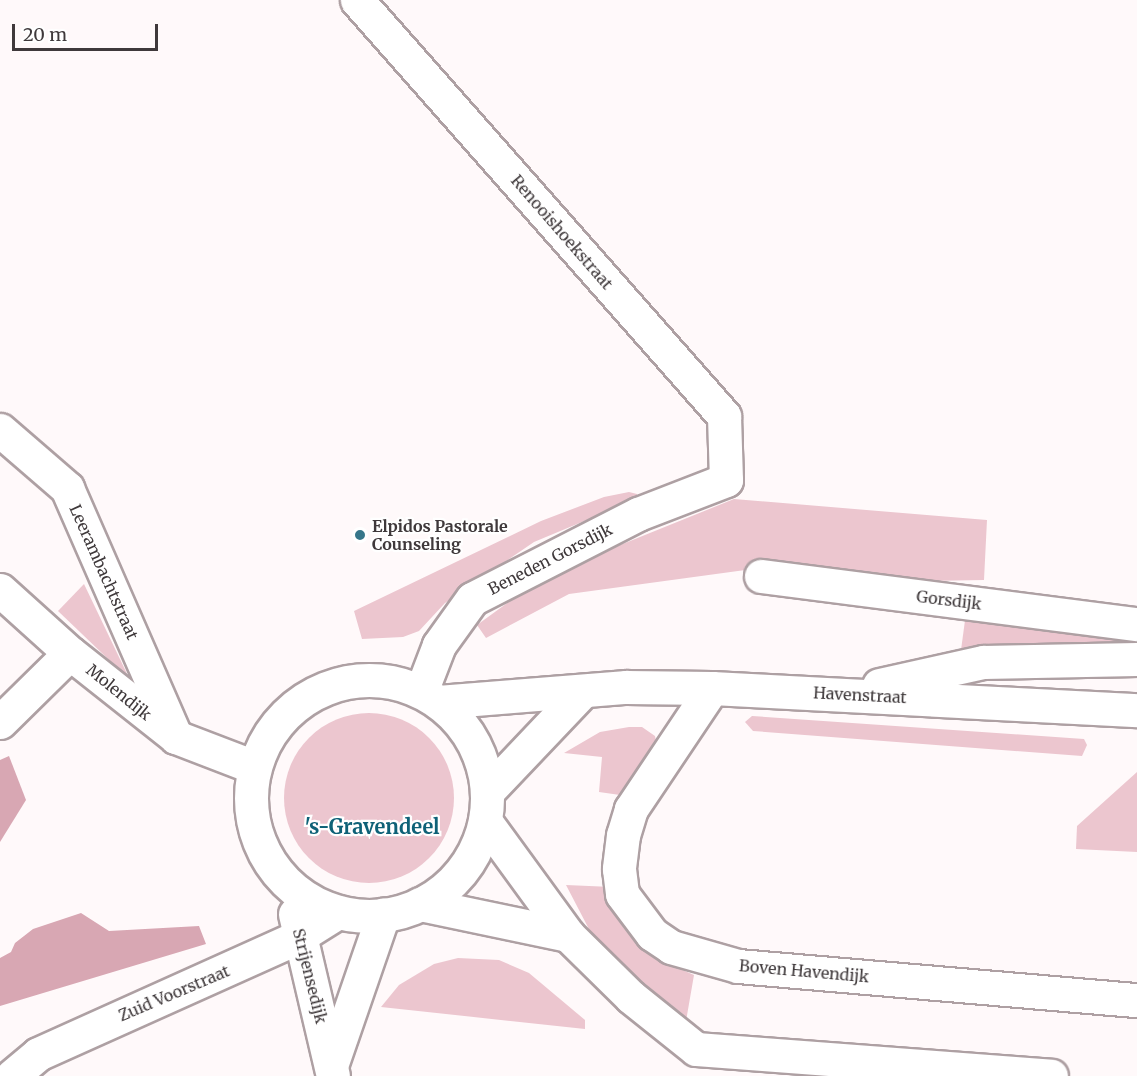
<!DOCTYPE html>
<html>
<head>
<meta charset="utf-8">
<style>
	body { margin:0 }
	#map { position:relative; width:1137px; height:1076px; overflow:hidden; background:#fff9fa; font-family:Merriweather,serif }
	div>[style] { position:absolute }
	.green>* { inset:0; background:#ecc6cf }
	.round { border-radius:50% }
	.water>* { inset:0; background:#d8a7b3 }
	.roads { filter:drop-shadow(2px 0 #aea0a3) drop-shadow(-2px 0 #aea0a3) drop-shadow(0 2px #aea0a3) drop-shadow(0 -2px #aea0a3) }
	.minor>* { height:33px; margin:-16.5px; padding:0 16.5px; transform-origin:16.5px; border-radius:16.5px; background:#fff }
	.minor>.ring { margin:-16.5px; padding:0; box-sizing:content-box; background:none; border:33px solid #fff; border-radius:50% }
	.dots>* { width:16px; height:16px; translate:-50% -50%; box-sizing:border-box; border:3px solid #fff; border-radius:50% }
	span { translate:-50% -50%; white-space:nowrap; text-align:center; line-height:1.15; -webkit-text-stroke:4.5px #fff; paint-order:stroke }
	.street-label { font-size:16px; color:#3f393b }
	.poi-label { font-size:16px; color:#3f393b; font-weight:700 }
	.left { translate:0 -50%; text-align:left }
	.quarter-label { font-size:20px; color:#0e6177; font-weight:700 }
	.scale { position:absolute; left:12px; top:24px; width:146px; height:27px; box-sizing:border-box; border:3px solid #3f393b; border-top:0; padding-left:8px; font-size:18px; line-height:21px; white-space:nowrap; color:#3f393b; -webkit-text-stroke:4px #fff; paint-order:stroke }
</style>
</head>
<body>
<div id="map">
	<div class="green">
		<div style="clip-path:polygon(629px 492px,637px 494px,637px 499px,534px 542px,445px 603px,419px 631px,403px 637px,362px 639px,354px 611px,541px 521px,604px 497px)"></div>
		<div style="clip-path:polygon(734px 499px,987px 520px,984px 580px,867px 582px,760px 568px,569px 594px,486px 638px,477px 625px,546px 575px)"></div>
		<div style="clip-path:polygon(84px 584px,130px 680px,58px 611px)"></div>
		<div style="clip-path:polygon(966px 613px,1137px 638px,1137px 648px,961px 650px)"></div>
		<div class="round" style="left:284px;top:713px;width:170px;height:170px"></div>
		<div style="clip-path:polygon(752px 716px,1084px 739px,1087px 745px,1082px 756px,753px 731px,745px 722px)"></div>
		<div style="clip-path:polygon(629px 727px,642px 727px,655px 736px,657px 746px,627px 796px,599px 792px,602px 757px,564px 753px,600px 732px)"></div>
		<div style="clip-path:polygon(1137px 772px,1137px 852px,1076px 849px,1077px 826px)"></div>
		<div style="clip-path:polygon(566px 885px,612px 887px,645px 942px,669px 964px,694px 975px,685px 1027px,622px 969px,591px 933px)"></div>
		<div style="clip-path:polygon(458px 958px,499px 960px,529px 973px,585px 1020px,585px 1029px,381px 1007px,399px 985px,434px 964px)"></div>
	</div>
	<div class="water">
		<div style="clip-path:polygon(9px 756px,26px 800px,0 842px,0 760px)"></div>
		<div style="clip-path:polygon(81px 913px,109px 931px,199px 926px,206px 944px,0 1006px,0 958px,11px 952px,15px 943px,33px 929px)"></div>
	</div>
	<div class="roads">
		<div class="minor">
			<div style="left:357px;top:0;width:555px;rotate:48.58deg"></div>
			<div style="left:724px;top:416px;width:64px;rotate:88.2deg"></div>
			<div style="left:726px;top:480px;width:94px;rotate:158.9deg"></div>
			<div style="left:638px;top:514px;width:186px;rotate:152.9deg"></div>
			<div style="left:472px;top:599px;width:57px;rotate:125.7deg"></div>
			<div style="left:439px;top:645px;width:50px;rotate:111deg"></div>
			<div style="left:0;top:430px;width:89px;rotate:40.9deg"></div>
			<div style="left:67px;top:488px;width:272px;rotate:66.4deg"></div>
			<div style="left:761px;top:576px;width:379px;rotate:7.3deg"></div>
			<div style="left:0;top:590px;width:94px;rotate:42deg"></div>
			<div style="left:70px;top:653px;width:135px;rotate:38.4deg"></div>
			<div style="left:176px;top:737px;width:84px;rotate:21deg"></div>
			<div class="ring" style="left:251px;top:680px;width:203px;height:203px"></div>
			<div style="left:879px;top:685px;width:107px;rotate:-12.5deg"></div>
			<div style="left:983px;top:662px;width:154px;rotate:-1.1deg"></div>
			<div style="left:712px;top:688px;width:146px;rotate:123.8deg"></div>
			<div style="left:631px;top:809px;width:27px;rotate:107deg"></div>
			<div style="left:623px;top:835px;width:34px;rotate:97deg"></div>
			<div style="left:619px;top:869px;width:25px;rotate:83deg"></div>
			<div style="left:622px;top:894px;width:50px;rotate:53.1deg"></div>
			<div style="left:652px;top:934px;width:23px;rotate:34deg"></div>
			<div style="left:671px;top:947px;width:70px;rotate:15.8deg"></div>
			<div style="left:738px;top:966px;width:400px;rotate:4.9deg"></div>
			<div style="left:438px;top:702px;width:189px;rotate:-4.6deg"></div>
			<div style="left:626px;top:687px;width:86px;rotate:0.7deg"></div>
			<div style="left:712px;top:688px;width:426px;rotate:3deg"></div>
			<div style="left:0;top:722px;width:98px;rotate:-44.6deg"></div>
			<div style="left:487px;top:792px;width:139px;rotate:-46.5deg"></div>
			<div style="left:485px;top:821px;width:141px;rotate:53.9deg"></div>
			<div style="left:568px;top:935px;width:88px;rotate:44.5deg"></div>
			<div style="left:631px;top:997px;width:83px;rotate:38.7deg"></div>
			<div style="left:420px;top:904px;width:151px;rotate:11.8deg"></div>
			<div style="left:295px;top:914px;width:166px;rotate:76.8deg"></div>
			<div style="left:696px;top:1049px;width:356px;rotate:4.3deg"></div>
			<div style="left:332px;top:1063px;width:157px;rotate:-71deg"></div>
			<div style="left:12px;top:1076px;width:34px;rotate:-40deg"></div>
			<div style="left:38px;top:1054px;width:285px;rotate:-24.2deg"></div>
			<div style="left:298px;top:937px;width:47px;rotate:-32deg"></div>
		</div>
	</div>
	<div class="dots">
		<div style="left:360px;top:535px;background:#36768a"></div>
	</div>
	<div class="street-label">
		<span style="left:562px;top:232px;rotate:49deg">Renooishoekstraat</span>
		<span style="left:550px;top:559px;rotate:-27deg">Beneden Gorsdijk</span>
		<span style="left:104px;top:572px;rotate:66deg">Leerambachtstraat</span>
		<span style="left:949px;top:600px;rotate:7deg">Gorsdijk</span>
		<span style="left:119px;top:692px;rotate:39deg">Molendijk</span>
		<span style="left:860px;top:695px;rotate:3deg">Havenstraat</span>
		<span style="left:804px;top:971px;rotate:5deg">Boven Havendijk</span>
		<span style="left:310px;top:976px;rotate:76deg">Strijensedijk</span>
		<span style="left:174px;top:993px;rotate:-23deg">Zuid Voorstraat</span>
	</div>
	<div class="poi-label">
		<span class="left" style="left:372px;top:535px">Elpidos Pastorale<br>Counseling</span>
	</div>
	<div class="quarter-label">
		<span style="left:372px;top:826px">'s-Gravendeel</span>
	</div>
	<div class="scale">20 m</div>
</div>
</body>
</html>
